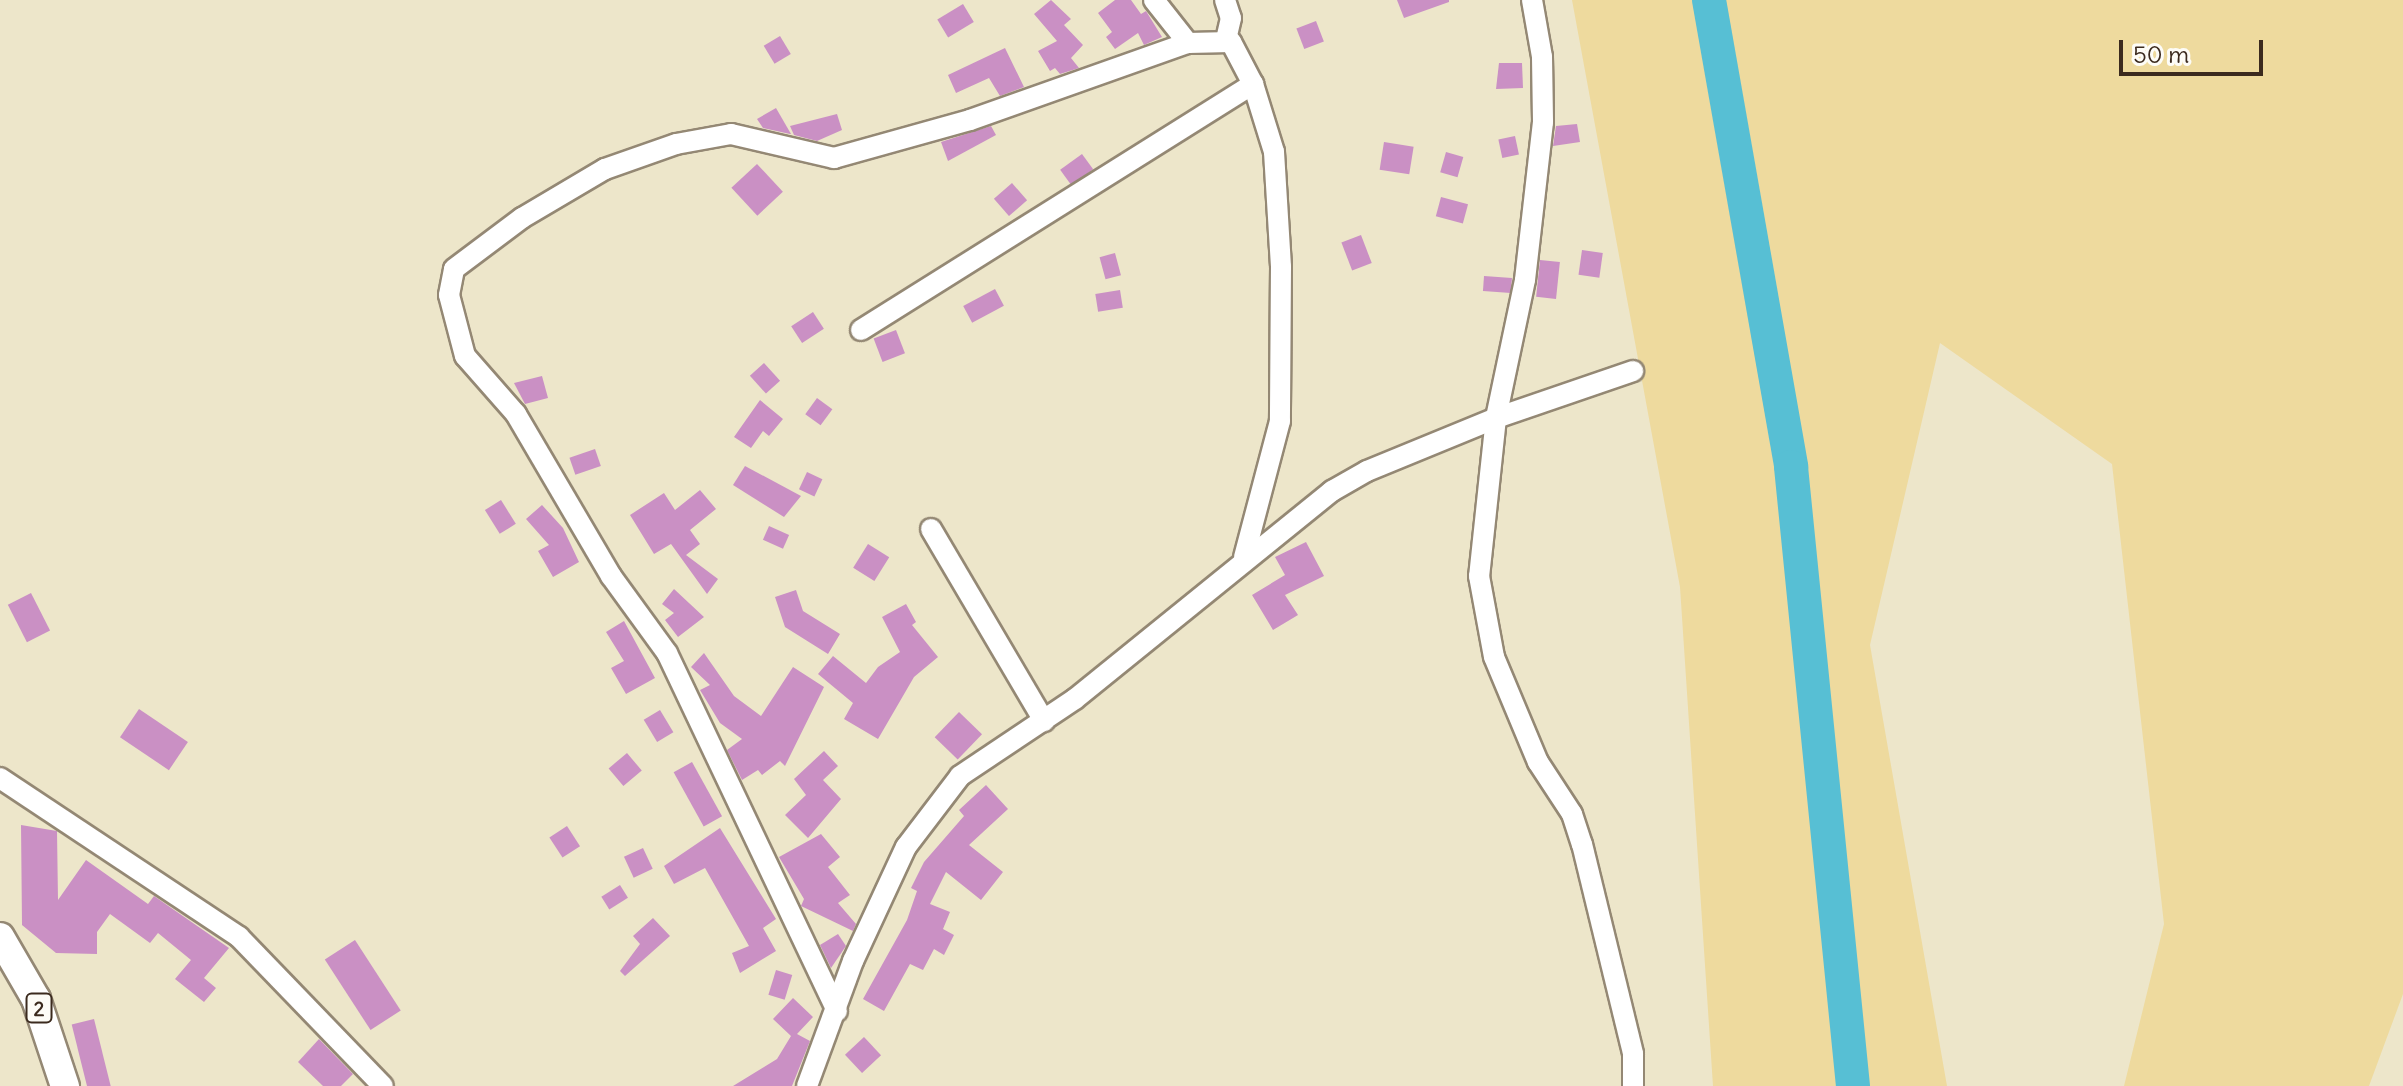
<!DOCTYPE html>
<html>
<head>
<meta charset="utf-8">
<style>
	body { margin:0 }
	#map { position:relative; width:2403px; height:1086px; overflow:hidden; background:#ede6ca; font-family:Delius,sans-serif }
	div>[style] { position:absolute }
	.sand>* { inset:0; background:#eeda9e }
	.river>* { height:34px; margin:-17px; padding:0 17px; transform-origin:17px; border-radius:17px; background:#57bfd4 }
	.building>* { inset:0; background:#ca90c4; transform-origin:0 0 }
	.roads { filter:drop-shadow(2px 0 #948874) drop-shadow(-2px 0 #948874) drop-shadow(0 2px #948874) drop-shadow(0 -2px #948874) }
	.minor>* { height:20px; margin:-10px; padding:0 10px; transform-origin:10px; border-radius:10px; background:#fff }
	.highway>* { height:28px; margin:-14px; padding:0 14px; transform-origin:14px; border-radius:14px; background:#fff }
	span { translate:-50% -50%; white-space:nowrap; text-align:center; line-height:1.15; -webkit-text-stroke:6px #fdfcf7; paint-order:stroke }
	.shield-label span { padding:2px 6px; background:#fdfcf7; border:2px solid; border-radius:6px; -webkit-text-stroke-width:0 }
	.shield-label { font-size:20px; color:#3b2a1e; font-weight:700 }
	.scale { position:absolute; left:2119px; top:40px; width:144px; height:36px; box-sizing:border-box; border:4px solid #3b2a1e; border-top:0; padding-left:10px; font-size:24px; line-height:28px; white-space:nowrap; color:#3b2a1e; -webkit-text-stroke:6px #fdfcf7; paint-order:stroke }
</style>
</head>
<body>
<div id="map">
	<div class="sand">
		<div style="clip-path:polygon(1572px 0,2403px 0,2403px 994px,2369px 1086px,2124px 1086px,2164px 924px,2112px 464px,1940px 343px,1870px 645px,1947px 1086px,1713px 1086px,1680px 587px)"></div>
	</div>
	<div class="river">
		<div style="left:1709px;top:0;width:474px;rotate:80deg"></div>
		<div style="left:1791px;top:467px;width:622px;rotate:84.28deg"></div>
	</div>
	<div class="building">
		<div style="clip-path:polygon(1051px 0,1071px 19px,1064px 25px,1083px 45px,1071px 58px,1079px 68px,1060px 74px,1055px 68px,1050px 71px,1038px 51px,1057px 41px,1034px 14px)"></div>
		<div style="clip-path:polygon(1115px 0,1131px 0,1141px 14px,1146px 11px,1162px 37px,1144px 45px,1138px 33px,1115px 49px,1106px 37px,1112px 32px,1098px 13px)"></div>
		<div style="clip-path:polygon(1397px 0,1449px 0,1449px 2px,1404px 18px)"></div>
		<div style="left:963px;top:4px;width:21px;height:30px;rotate:59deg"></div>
		<div style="left:1316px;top:21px;width:22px;height:21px;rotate:69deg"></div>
		<div style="left:780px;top:36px;width:21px;height:19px;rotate:59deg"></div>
		<div style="clip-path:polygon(1005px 48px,1024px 87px,1000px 96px,989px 78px,956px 93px,948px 75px)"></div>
		<div style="clip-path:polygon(1499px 63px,1522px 63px,1523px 88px,1496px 89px)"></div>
		<div style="clip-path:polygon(776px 108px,791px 134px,790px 134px,763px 128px,757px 119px)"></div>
		<div style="clip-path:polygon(837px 114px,842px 130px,817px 141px,794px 135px,790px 126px)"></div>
		<div style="clip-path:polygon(1577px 124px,1580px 142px,1553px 146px,1556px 126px)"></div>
		<div style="clip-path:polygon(991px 126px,996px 135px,948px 161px,941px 142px)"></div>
		<div style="left:1515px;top:136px;width:19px;height:17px;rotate:78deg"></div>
		<div style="left:1384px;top:142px;width:30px;height:28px;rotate:9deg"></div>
		<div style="left:1446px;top:152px;width:18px;height:21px;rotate:16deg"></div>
		<div style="left:1082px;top:154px;width:19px;height:27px;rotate:54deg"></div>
		<div style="left:757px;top:164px;width:38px;height:35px;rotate:47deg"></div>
		<div style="left:1012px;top:183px;width:23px;height:24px;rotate:49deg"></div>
		<div style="left:1441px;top:197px;width:28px;height:20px;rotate:15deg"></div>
		<div style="left:1361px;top:235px;width:30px;height:21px;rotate:69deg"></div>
		<div style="left:1582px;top:250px;width:21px;height:25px;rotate:8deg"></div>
		<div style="left:1115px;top:253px;width:23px;height:16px;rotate:75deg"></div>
		<div style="left:1540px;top:260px;width:20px;height:37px;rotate:6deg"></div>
		<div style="left:1484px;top:276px;width:28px;height:15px;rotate:4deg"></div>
		<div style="left:995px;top:289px;width:19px;height:36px;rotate:62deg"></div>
		<div style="left:1120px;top:290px;width:18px;height:25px;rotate:81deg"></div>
		<div style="left:813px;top:312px;width:20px;height:26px;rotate:57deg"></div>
		<div style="left:896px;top:330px;width:25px;height:24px;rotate:69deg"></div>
		<div style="left:764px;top:363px;width:24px;height:19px;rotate:48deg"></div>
		<div style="clip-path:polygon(542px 376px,548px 398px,525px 404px,514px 383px)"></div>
		<div style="left:817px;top:398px;width:19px;height:20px;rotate:36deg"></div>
		<div style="clip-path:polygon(760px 400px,783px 419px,769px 436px,763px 431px,751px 448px,734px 437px)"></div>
		<div style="left:595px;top:449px;width:18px;height:27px;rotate:71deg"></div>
		<div style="clip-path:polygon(745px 466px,801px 496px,784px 517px,733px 485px)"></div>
		<div style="left:807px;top:472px;width:17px;height:19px;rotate:25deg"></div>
		<div style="clip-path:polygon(700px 490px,716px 509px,690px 530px,700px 544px,686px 555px,718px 579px,707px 594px,671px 544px,654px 554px,630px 515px,664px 493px,675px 510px)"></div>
		<div style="left:501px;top:500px;width:28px;height:19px;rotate:58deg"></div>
		<div style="clip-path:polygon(542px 505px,563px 528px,579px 562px,553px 577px,538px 551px,549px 545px,526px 519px)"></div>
		<div style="left:769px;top:526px;width:22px;height:15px;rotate:24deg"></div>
		<div style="clip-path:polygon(1306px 542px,1324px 576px,1285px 595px,1298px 615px,1273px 630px,1252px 595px,1285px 575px,1275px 557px)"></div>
		<div style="left:868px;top:544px;width:25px;height:28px;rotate:32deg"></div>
		<div style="clip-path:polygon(674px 589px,704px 617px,678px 637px,665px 620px,674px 613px,662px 604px)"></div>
		<div style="clip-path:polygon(796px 590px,803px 611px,840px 634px,828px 654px,785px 627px,775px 597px)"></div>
		<div style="left:31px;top:593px;width:42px;height:26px;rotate:63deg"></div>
		<div style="clip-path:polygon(906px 604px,916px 622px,912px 625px,938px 657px,914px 677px,878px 739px,844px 719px,853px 703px,818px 674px,833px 656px,866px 683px,878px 667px,900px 652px,882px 617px)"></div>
		<div style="clip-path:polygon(624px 621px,655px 678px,626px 694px,611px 668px,624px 661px,606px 632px)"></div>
		<div style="clip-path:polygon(704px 653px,734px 696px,761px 716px,793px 667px,824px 687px,785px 766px,780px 761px,762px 775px,758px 770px,742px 780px,727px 750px,742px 739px,720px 723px,700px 690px,710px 685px,691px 667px)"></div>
		<div style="left:139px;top:709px;width:59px;height:34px;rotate:34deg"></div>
		<div style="left:660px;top:710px;width:26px;height:19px;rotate:59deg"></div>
		<div style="left:959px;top:712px;width:32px;height:35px;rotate:44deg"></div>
		<div style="clip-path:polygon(824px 751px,838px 766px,823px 780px,841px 799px,808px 838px,785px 815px,806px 795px,794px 779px)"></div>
		<div style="left:627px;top:753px;width:23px;height:24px;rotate:50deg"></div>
		<div style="left:692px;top:762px;width:62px;height:21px;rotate:61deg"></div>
		<div style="clip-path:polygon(986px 785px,1008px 809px,969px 845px,1003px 872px,981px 900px,946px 872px,930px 904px,950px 912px,943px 929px,954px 935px,944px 955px,934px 949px,923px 970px,910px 964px,884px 1011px,863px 999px,907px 920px,917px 891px,911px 888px,924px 862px,964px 816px,959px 810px)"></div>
		<div style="clip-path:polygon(21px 825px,57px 831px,58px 900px,86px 860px,148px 904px,154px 896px,229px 948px,204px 978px,216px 988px,204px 1002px,175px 979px,191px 960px,158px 933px,150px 943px,110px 914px,97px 932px,97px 954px,56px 953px,22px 925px)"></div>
		<div style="left:567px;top:826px;width:24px;height:21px;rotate:57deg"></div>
		<div style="clip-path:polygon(720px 828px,776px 919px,763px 928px,776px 951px,740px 973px,732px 953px,749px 946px,705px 868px,674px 884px,664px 866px)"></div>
		<div style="clip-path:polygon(821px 834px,840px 857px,828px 867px,850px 895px,838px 903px,856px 924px,853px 931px,801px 906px,804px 899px,779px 857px)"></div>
		<div style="left:643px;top:848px;width:23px;height:21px;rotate:65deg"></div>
		<div style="left:620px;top:885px;width:15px;height:22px;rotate:58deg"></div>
		<div style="clip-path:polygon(653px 918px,670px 936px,625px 976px,620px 971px,640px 944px,633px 936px)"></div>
		<div style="clip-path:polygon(838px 934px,846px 946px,831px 968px,820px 945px)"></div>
		<div style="left:355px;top:940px;width:84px;height:36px;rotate:57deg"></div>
		<div style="left:776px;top:970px;width:17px;height:26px;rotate:17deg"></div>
		<div style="clip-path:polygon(793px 998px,813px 1017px,797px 1034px,810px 1041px,792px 1086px,733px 1086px,777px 1059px,791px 1036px,773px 1019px)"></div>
		<div style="left:94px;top:1019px;width:69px;height:23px;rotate:76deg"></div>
		<div style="left:864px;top:1037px;width:25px;height:26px;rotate:47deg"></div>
		<div style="clip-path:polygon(319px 1039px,353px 1074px,341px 1086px,323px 1086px,298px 1062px)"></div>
	</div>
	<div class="roads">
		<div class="minor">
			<div style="left:1154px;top:0;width:55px;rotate:51.7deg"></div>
			<div style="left:1225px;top:0;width:19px;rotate:72deg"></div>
			<div style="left:1231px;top:18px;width:23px;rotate:103deg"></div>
			<div style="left:1532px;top:0;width:58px;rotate:80deg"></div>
			<div style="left:1542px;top:57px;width:65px;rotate:89.1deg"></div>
			<div style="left:1543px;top:122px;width:159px;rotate:96.5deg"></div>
			<div style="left:1525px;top:280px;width:141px;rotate:101.9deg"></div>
			<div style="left:1496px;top:418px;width:159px;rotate:96.1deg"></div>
			<div style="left:1479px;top:576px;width:82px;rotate:79.5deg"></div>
			<div style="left:1494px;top:657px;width:114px;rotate:67.3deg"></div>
			<div style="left:1538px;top:762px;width:62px;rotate:56.8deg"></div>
			<div style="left:1572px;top:814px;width:32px;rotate:72deg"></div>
			<div style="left:1582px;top:844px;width:216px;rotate:76.3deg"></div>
			<div style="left:1633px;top:1054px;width:32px;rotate:90deg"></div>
			<div style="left:861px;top:330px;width:463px;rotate:-32.1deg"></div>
			<div style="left:931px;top:529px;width:223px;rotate:59.5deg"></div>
			<div style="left:0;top:778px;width:287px;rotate:33.6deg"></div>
			<div style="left:239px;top:937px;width:207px;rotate:46deg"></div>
			<div style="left:837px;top:1011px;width:396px;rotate:-115.4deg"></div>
			<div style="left:667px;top:653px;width:95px;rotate:-126deg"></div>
			<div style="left:611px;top:576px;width:188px;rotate:-120.4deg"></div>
			<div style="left:516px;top:414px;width:77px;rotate:-131.3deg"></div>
			<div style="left:465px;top:356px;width:63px;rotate:-104.7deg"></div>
			<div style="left:449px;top:295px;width:26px;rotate:-79deg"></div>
			<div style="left:454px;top:269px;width:85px;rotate:-36.9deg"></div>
			<div style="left:522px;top:218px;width:96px;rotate:-30.6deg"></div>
			<div style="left:605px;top:169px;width:75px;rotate:-19.4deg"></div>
			<div style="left:676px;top:144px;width:56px;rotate:-10.3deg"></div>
			<div style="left:731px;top:134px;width:106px;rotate:13.1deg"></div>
			<div style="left:834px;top:158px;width:141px;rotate:-15.6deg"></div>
			<div style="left:970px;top:120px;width:231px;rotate:-19.5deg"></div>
			<div style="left:1188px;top:43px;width:43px;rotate:-1.3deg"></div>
			<div style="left:1231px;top:42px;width:47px;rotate:62.4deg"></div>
			<div style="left:1253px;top:84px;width:71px;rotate:72.8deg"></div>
			<div style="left:1274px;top:152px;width:115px;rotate:86.5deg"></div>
			<div style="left:1281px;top:267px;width:154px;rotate:90.4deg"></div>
			<div style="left:1280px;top:421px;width:141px;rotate:104.8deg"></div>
			<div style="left:807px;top:1086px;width:133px;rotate:-69.8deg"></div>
			<div style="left:853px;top:961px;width:126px;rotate:-65.1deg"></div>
			<div style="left:906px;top:847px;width:89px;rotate:-52.7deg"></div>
			<div style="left:960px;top:776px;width:138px;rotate:-33.8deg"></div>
			<div style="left:1075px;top:699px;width:331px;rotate:-39deg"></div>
			<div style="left:1332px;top:491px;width:40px;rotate:-29.7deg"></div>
			<div style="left:1367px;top:471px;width:139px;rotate:-22.3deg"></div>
			<div style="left:1496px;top:418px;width:145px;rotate:-18.9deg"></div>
		</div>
		<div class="highway">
			<div style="left:0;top:937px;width:72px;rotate:59.9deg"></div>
			<div style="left:36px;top:999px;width:92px;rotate:71.6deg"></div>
		</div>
	</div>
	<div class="shield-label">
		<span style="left:39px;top:1008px">2</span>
	</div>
	<div class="scale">50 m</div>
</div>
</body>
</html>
